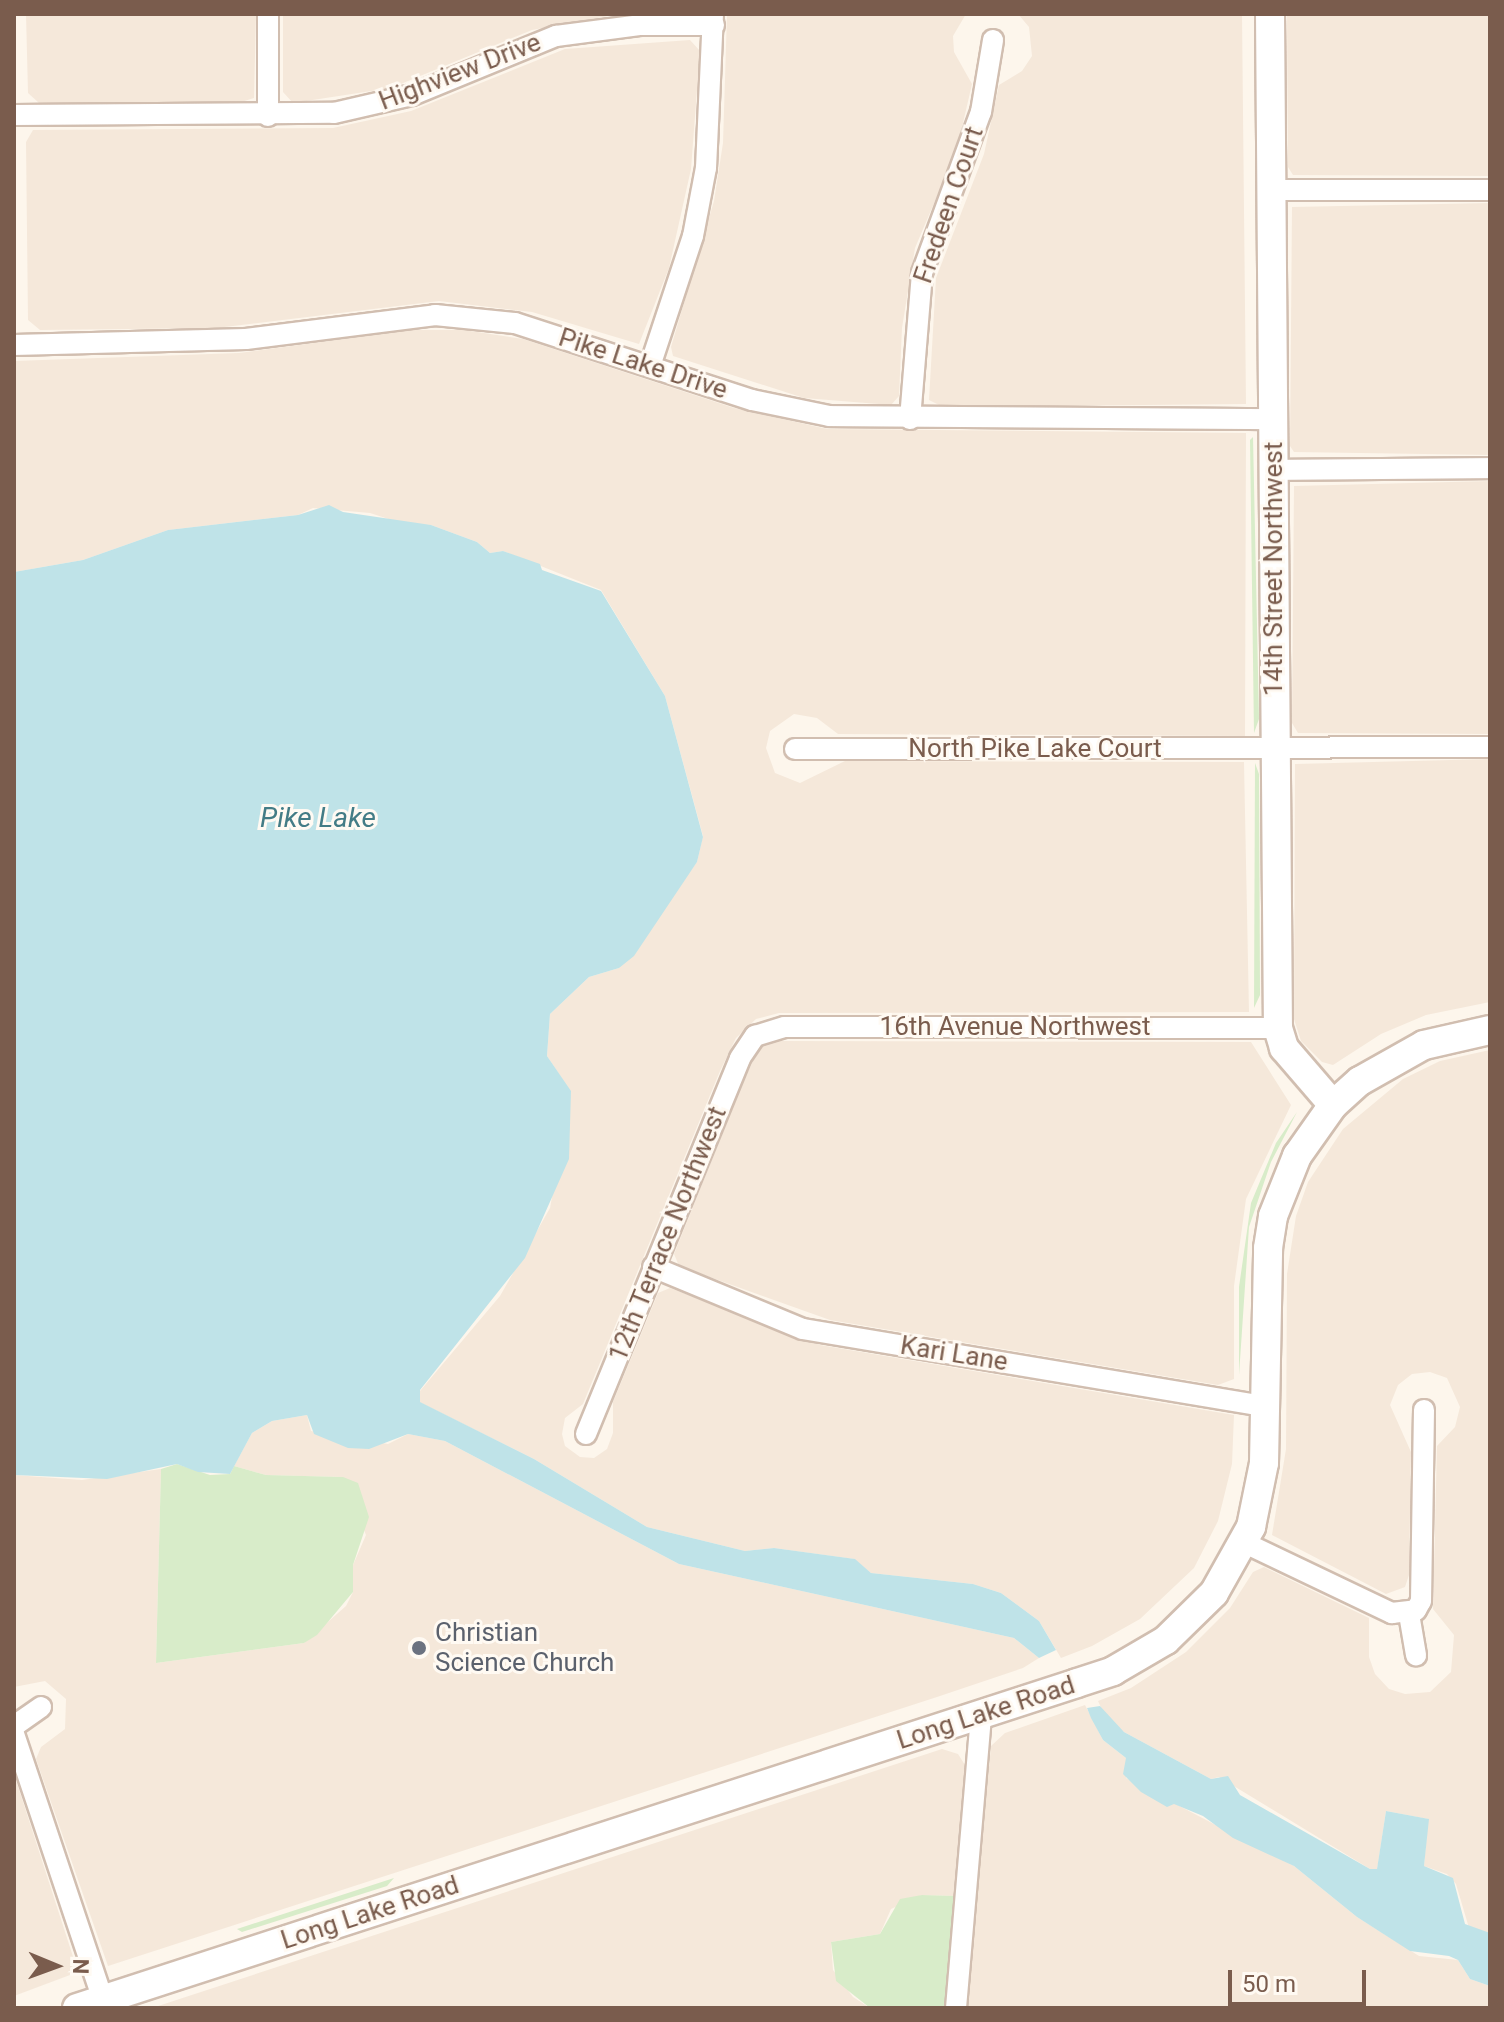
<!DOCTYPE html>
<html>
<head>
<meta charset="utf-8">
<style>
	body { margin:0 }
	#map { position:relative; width:1504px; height:2022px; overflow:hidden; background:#fdf6ec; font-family:Roboto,sans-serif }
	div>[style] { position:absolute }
	.residential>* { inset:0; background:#f5e8da }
	.green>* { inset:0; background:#d8ecc9 }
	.water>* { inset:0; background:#bfe3e8 }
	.roads { filter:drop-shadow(2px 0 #d1beb0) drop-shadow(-2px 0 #d1beb0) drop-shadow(0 2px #d1beb0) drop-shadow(0 -2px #d1beb0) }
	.street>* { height:20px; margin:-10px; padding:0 10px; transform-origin:10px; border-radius:10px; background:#fff }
	.secondary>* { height:28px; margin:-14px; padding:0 14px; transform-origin:14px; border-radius:14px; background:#fff }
	.dots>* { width:22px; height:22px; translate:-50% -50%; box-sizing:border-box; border:4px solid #fffaf3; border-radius:50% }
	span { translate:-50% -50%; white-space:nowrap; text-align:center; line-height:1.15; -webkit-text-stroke:6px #fffaf3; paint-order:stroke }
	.street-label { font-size:26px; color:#7a5c4d }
	.worship-label { font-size:26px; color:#5b616d }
	.left { translate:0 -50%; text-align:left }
	.water-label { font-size:28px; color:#437c86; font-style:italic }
	.frame { position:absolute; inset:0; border:16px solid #7a5c4d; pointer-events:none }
	.north { position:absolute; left:16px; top:1926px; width:80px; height:80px; -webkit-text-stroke:6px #fffaf3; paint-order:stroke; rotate:91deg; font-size:22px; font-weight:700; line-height:32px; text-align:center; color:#7a5c4d }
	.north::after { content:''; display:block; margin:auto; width:28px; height:36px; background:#7a5c4d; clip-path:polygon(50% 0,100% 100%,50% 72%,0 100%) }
	.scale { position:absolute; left:1228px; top:1970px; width:138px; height:36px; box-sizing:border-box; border:4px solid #7a5c4d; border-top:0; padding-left:10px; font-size:24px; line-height:28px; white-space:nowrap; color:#7a5c4d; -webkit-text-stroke:6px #fffaf3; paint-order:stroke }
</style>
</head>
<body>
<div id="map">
	<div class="residential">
		<div style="clip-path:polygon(26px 14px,256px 14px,254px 98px,238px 103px,39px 103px,28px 93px)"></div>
		<div style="clip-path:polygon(283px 14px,619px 14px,532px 30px,391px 88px,293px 103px,283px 92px)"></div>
		<div style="clip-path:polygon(727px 14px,966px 14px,953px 36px,954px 52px,972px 84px,957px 149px,915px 248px,902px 328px,899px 396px,891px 405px,804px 398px,673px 356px,671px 347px,714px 201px,723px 143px)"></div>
		<div style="clip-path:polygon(1018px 14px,1242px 14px,1246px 404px,943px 407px,929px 400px,936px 278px,984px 154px,999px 85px,1022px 71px,1032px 56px,1029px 27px)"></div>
		<div style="clip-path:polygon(1287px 14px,1490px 14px,1490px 176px,1293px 175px,1288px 167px)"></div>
		<div style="clip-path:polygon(690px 40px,700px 51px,691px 169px,669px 268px,639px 344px,532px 312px,439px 301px,216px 328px,40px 330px,28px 320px,26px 142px,33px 130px,333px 128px,411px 111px,565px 49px)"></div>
		<div style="clip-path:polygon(1490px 203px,1490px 455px,1294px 452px,1290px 446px,1292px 207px)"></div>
		<div style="clip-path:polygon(411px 330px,464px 330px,523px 339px,734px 408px,827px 429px,1246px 433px,1245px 736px,838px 734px,817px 718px,794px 714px,770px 731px,766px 748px,775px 773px,800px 783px,845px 761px,1244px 762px,1249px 1012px,779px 1013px,756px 1019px,736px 1038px,720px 1071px,583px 1404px,565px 1418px,562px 1434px,565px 1446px,580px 1457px,594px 1458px,607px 1449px,613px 1433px,613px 1402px,658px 1293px,670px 1288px,820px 1345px,1234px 1415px,1232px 1464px,1218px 1521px,1194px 1568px,1140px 1619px,1092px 1646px,1061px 1658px,1039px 1621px,1001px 1593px,973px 1584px,871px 1573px,854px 1559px,774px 1548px,745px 1551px,647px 1527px,534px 1459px,419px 1402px,420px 1391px,500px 1296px,550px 1208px,571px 1092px,547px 1056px,550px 1014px,589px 977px,619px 968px,697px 862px,703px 836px,665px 696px,601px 590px,503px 551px,490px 553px,477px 542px,431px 525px,404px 524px,370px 513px,313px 508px,298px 515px,168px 530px,83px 560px,14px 572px,14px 361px,239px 353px)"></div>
		<div style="clip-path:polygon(1490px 481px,1490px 734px,1298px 733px,1292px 723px,1294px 486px)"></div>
		<div style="clip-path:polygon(1490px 759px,1490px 1002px,1426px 1015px,1381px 1034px,1333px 1065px,1322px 1062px,1301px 1041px,1294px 1019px,1295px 764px)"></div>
		<div style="clip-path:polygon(770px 1041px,1251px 1042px,1291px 1105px,1246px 1199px,1234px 1286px,1234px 1379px,1218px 1385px,830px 1320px,679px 1266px,674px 1254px,744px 1080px,760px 1046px)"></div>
		<div style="clip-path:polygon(1490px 1050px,1490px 1933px,1469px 1928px,1456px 1884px,1447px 1874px,1424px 1866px,1428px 1819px,1386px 1811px,1377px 1870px,1370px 1869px,1219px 1777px,1211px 1779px,1124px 1732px,1107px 1720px,1098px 1701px,1131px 1688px,1186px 1652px,1230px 1608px,1253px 1572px,1264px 1567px,1369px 1618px,1369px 1657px,1375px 1674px,1389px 1689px,1405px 1694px,1430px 1692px,1451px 1672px,1454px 1635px,1433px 1609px,1437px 1446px,1455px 1427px,1460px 1407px,1447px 1378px,1430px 1372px,1412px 1374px,1398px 1385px,1390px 1405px,1411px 1452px,1409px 1575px,1405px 1587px,1386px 1594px,1272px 1535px,1286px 1449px,1287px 1274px,1296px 1216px,1308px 1182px,1343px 1129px,1403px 1079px,1440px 1061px)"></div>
		<div style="clip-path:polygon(307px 1415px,311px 1431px,388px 1444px,408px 1434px,445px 1441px,679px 1564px,1014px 1638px,1039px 1658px,1023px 1668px,937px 1697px,108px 1966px,36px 1759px,41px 1747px,65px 1729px,66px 1699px,45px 1681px,14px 1687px,14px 1475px,82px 1480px,161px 1469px,156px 1663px,304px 1643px,346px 1606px,353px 1592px,353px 1565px,366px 1535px,343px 1477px,266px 1475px,234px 1466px,252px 1433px,272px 1421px)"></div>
		<div style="clip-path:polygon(1085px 1705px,1103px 1740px,1126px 1758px,1126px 1778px,1294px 1866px,1357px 1917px,1419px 1956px,1458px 1960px,1470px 1979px,1490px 1986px,1490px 2008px,966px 2008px,991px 1746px,1005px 1733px)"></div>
		<div style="clip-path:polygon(942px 1749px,958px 1754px,965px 1765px,956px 1896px,922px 1895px,891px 1909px,880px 1934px,831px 1942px,833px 1970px,853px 1997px,870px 2008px,152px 2008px)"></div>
		<div style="clip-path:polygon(14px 1774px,78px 1972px,14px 1996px)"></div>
	</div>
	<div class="green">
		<div style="clip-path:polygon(1253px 437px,1259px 719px,1254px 733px,1250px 440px)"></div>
		<div style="clip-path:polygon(1255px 763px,1259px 774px,1260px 995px,1254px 1008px)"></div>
		<div style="clip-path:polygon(1297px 1112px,1271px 1162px,1249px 1227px,1239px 1375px,1239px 1287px,1251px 1203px,1276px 1143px)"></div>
		<div style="clip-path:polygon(177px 1464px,210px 1475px,230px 1474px,234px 1466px,266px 1475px,343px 1477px,358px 1483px,369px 1517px,353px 1565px,353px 1592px,317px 1635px,304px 1643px,156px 1663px,161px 1469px)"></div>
		<div style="clip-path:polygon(394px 1878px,387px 1886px,242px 1932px,237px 1929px)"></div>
		<div style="clip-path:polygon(922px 1895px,956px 1896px,946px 2008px,870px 2008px,836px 1981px,831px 1942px,880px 1934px,900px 1899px)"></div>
	</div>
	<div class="water">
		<div style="clip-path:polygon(329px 505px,343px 512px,431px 525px,477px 542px,490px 553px,503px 551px,540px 564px,542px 570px,601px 591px,665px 696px,703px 837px,697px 862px,634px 956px,619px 968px,589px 977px,550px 1014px,547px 1056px,571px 1091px,569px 1159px,525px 1258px,420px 1390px,420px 1402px,534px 1459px,647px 1527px,745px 1551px,774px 1548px,855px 1559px,871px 1573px,973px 1584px,1001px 1593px,1039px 1621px,1056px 1650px,1039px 1658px,1014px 1638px,679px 1564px,445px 1441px,408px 1434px,369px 1449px,348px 1448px,314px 1434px,307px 1415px,272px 1421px,252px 1433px,230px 1474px,198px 1472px,177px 1464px,107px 1479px,14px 1475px,14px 572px,83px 560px,168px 530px,298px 515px)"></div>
		<div style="clip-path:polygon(1100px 1706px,1124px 1732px,1211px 1779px,1228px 1776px,1240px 1795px,1370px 1869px,1377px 1869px,1386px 1811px,1429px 1819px,1424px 1866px,1453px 1878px,1465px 1924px,1490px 1933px,1490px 1986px,1470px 1979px,1458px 1960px,1449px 1956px,1410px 1951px,1357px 1917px,1294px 1866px,1233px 1838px,1203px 1816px,1174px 1804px,1167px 1807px,1141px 1792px,1123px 1774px,1126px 1758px,1103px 1740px,1091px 1718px,1087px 1708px)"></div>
	</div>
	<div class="roads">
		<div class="street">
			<div style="left:268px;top:14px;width:102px;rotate:90deg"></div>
			<div style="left:14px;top:115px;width:320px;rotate:-0.4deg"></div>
			<div style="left:334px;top:113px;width:80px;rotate:-13deg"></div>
			<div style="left:412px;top:95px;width:156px;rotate:-22.3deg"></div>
			<div style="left:556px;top:36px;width:86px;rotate:-7.4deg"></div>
			<div style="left:641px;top:25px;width:73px"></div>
			<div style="left:1271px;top:190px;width:219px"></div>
			<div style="left:14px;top:345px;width:232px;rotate:-1.5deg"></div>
			<div style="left:246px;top:339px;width:191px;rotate:-7.2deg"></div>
			<div style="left:435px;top:315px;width:80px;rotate:5.7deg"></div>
			<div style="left:515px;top:323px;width:249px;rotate:18deg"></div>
			<div style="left:752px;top:400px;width:79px;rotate:11.7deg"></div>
			<div style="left:829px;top:416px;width:444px;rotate:0.4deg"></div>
			<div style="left:650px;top:366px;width:137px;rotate:-71.7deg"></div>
			<div style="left:693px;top:236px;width:69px;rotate:-79.2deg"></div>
			<div style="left:706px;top:168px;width:154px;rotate:-87.4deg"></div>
			<div style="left:910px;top:419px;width:146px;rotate:-85.3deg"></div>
			<div style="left:922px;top:273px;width:171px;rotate:-69.9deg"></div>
			<div style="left:981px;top:112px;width:73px;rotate:-80.5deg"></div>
			<div style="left:1274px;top:470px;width:216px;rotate:-0.5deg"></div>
			<div style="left:795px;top:749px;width:695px;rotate:-0.16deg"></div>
			<div style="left:653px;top:1267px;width:162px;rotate:22.5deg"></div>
			<div style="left:803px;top:1329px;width:468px;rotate:9.5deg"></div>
			<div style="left:586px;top:1434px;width:406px;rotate:-67.7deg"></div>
			<div style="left:740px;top:1058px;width:27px;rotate:-56deg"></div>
			<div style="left:755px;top:1036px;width:31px;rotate:-17deg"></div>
			<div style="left:785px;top:1027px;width:493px;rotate:0.1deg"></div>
			<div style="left:1245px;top:1543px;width:163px;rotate:25.5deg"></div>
			<div style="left:1392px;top:1613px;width:24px;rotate:-7deg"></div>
			<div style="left:1416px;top:1610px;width:10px;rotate:-61deg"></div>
			<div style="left:1421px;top:1601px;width:191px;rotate:-89.1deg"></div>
			<div style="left:1409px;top:1614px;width:42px;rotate:80.3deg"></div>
			<div style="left:14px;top:1726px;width:33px;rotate:-35deg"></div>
			<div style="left:14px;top:1734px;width:280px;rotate:71.5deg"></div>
			<div style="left:956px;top:2008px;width:294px;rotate:-85.1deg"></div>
		</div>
		<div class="secondary">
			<div style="left:1270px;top:14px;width:1014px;rotate:89.55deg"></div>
			<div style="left:1278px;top:1028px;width:21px;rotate:73deg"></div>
			<div style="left:1284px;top:1048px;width:75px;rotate:49.3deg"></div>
			<div style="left:77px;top:2008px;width:1051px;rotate:-18deg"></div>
			<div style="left:1077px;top:1683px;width:38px;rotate:-18deg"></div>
			<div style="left:1113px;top:1671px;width:61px;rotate:-30.3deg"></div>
			<div style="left:1166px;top:1640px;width:67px;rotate:-44.4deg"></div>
			<div style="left:1214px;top:1593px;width:76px;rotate:-60.7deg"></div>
			<div style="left:1251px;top:1527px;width:65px;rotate:-78.5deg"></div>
			<div style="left:1264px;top:1463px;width:215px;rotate:-88.9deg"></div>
			<div style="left:1268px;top:1248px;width:32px;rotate:-81deg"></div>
			<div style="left:1273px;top:1216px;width:65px;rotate:-68.2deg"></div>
			<div style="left:1297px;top:1156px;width:62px;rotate:-54.8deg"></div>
			<div style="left:1333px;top:1105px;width:36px;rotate:-42deg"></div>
			<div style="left:1360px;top:1081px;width:73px;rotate:-29.4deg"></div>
			<div style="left:1424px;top:1045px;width:68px;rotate:-12.8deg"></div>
		</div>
	</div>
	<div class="dots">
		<div style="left:419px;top:1648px;background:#6b7280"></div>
	</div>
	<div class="street-label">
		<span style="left:460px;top:72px;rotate:-21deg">Highview Drive</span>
		<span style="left:949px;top:205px;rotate:-71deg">Fredeen Court</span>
		<span style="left:643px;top:364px;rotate:18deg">Pike Lake Drive</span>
		<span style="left:1274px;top:569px;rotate:-90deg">14th Street Northwest</span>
		<span style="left:1035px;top:749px">North Pike Lake Court</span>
		<span style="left:1015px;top:1027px">16th Avenue Northwest</span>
		<span style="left:668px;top:1234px;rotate:-68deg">12th Terrace Northwest</span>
		<span style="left:954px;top:1354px;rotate:9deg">Kari Lane</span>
		<span style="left:986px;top:1713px;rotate:-18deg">Long Lake Road</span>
		<span style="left:370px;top:1913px;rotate:-18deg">Long Lake Road</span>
	</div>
	<div class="worship-label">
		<span class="left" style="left:435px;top:1648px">Christian<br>Science Church</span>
	</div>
	<div class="water-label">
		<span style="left:318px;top:818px">Pike Lake</span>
	</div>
	<div class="frame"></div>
	<div class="north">N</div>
	<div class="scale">50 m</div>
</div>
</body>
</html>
